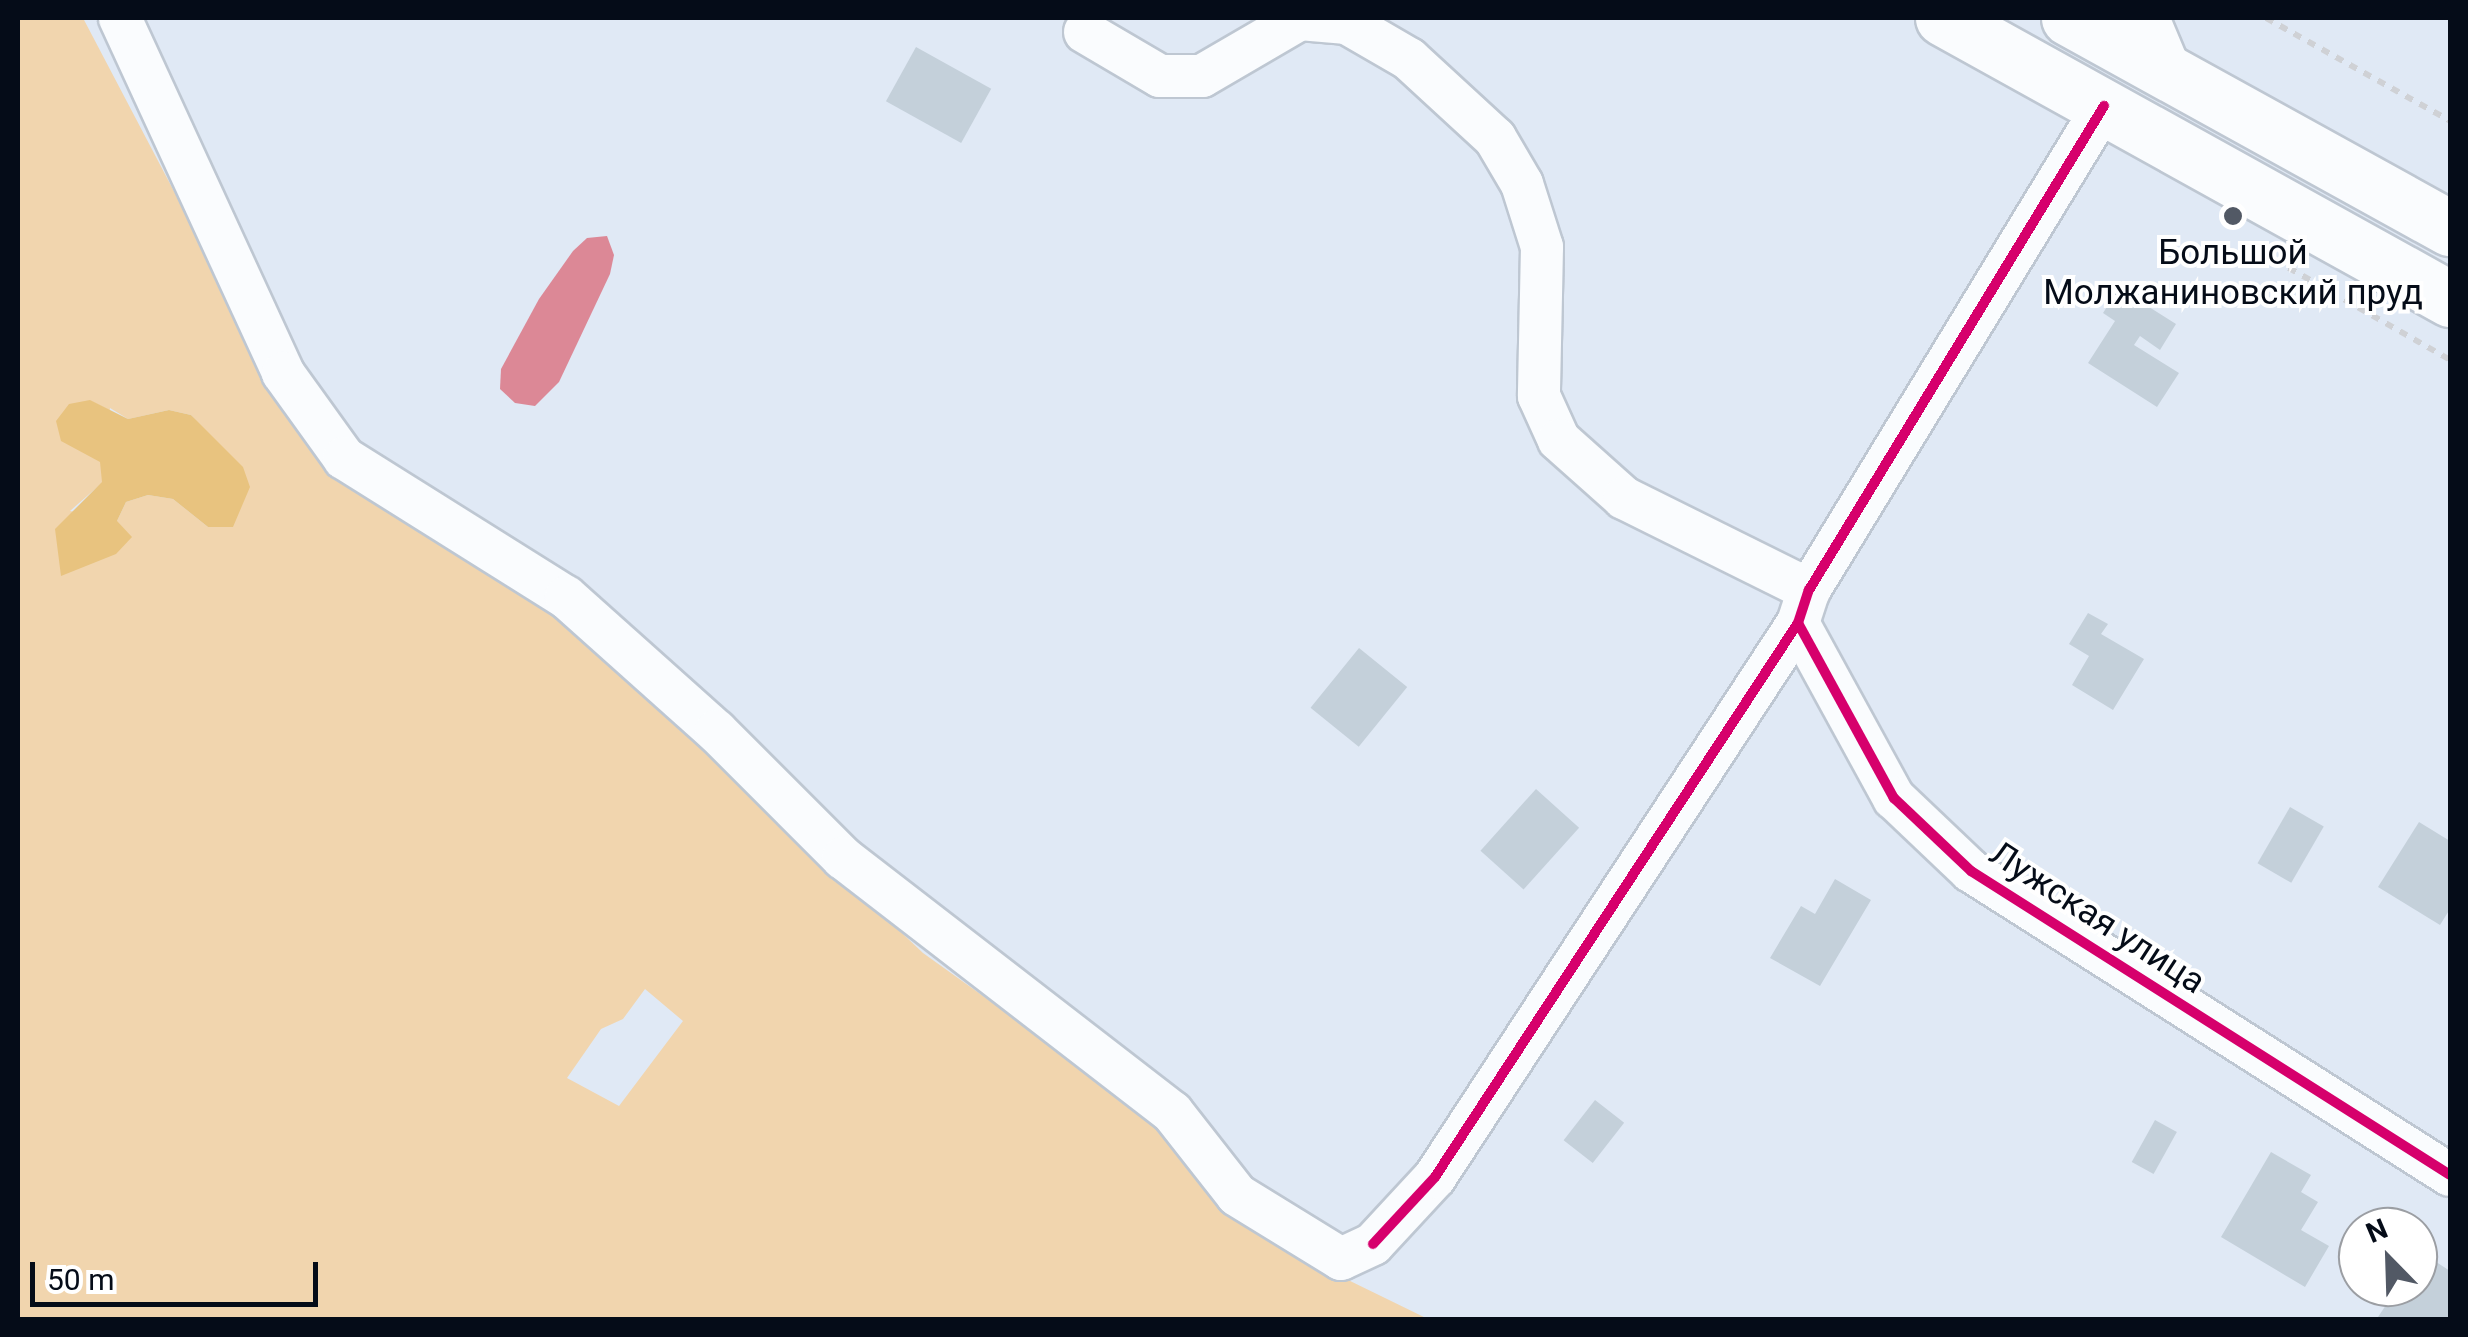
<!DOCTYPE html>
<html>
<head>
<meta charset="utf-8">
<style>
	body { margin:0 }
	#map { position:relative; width:2468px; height:1337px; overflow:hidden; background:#e0e9f5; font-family:Roboto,sans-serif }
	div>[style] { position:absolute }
	.green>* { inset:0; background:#f1d5ae }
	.forest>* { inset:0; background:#e8c37f }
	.water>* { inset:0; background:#dc8896 }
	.building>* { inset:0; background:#c4d0da; transform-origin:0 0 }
	.path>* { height:6px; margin-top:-3px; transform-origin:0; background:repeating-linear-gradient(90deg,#cfd1d5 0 8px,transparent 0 16px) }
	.roads { filter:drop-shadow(2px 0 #bec7d2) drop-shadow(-2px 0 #bec7d2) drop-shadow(0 2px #bec7d2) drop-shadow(0 -2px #bec7d2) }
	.minor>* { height:42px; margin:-21px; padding:0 21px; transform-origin:21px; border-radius:21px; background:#fafcfe }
	.highway>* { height:55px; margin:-27.5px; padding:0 27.5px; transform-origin:27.5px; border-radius:27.5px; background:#fafcfe }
	.cycleway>* { height:10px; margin:-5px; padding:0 5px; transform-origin:5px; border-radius:5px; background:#d6006c }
	.dots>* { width:28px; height:28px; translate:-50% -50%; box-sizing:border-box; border:5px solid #fff; border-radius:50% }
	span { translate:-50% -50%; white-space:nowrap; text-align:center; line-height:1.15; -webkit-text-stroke:8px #fff; paint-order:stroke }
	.poi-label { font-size:35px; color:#050c18 }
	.street-label { font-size:35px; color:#050c18 }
	.frame { position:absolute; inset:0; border:20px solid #050c18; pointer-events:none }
	.north { position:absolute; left:2338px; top:1207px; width:100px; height:100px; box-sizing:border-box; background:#fff; border:2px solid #9b9ea3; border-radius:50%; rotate:337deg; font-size:28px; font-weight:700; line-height:40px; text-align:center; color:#050c18 }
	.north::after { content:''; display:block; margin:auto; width:35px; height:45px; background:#525965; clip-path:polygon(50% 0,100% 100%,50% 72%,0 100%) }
	.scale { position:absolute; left:30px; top:1262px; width:288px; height:45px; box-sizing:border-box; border:5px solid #050c18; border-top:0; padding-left:12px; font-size:30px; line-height:35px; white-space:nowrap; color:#050c18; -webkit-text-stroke:8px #fff; paint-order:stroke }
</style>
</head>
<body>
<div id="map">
	<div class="green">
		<div style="clip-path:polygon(evenodd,18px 18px,83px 18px,239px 315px,275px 400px,325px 468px,514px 579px,679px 722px,923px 953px,1141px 1109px,1219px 1203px,1301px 1257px,1428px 1319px,18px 1319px,18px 18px,110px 408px,128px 419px,169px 410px,191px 415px,205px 431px,208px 527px,173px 499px,148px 495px,126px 502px,117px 521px,70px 511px,103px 482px,110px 408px,18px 18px,645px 989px,683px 1021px,619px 1106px,567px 1078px,601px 1029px,623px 1019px,645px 989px)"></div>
	</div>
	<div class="forest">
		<div style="clip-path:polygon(90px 400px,128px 419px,169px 410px,191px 415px,243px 467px,250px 487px,233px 527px,208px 527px,173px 499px,148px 495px,126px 502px,117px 521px,132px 537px,116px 554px,61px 576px,55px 529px,102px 482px,100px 462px,61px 441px,56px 421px,69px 404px)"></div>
	</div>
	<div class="water">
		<div style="clip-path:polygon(607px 236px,614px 255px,610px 274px,559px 382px,535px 406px,515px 403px,500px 389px,501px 369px,539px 299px,573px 251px,587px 238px)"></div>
	</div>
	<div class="building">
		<div style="left:916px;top:47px;width:86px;height:62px;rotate:29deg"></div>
		<div style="clip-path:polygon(2119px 288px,2176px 324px,2160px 350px,2140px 336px,2134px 345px,2179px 373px,2157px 407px,2088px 363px,2115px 321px,2103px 313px)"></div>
		<div style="clip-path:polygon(2088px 613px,2108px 624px,2101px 634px,2144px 659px,2113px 710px,2072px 685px,2089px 656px,2069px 644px)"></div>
		<div style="left:1359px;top:648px;width:62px;height:77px;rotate:39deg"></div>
		<div style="left:1536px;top:789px;width:58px;height:83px;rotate:42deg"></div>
		<div style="left:2290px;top:807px;width:39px;height:65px;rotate:30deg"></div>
		<div style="clip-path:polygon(2419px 822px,2450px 841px,2450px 909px,2440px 925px,2378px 887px)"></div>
		<div style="clip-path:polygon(1835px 879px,1871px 900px,1820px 986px,1770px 958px,1801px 906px,1815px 914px)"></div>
		<div style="left:1595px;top:1100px;width:37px;height:51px;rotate:38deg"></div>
		<div style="left:2155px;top:1120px;width:25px;height:48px;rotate:29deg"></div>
		<div style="clip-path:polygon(2271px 1152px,2311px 1175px,2301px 1192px,2318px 1202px,2301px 1230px,2329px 1246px,2305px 1287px,2221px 1237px)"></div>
		<div style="clip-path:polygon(2421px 1252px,2450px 1271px,2450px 1320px,2376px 1320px,2398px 1287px,2418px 1287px)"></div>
	</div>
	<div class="path">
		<div style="left:2266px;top:18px;width:211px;rotate:29.2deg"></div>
		<div style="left:2261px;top:252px;width:218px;rotate:29.7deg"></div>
	</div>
	<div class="roads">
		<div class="minor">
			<div style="left:120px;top:18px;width:391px;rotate:65.3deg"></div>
			<div style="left:283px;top:373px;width:105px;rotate:54.3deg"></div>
			<div style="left:344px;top:458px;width:262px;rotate:32.1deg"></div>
			<div style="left:566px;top:597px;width:201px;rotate:41.8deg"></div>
			<div style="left:716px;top:731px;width:180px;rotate:45deg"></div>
			<div style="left:843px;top:858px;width:416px;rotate:37.7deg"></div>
			<div style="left:1172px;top:1112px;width:105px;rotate:51.9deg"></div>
			<div style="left:1237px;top:1195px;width:122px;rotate:31.6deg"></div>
			<div style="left:1341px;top:1259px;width:35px;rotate:-25deg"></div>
			<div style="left:1373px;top:1244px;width:91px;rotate:-47.2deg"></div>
			<div style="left:1435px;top:1177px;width:662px;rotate:-56.77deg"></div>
			<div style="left:1798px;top:623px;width:35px;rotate:-72deg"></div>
			<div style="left:1809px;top:590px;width:567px;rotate:-58.64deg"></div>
			<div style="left:2148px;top:18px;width:62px;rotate:67.2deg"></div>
			<div style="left:1085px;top:32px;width:87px;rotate:30.4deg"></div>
			<div style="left:1160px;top:76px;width:42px"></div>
			<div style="left:1202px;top:76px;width:113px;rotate:-30.2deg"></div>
			<div style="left:1300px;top:19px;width:47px;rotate:4.9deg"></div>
			<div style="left:1347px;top:23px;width:72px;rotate:30.1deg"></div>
			<div style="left:1409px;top:59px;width:117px;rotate:42.6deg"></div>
			<div style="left:1495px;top:138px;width:53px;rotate:59.6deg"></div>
			<div style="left:1522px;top:184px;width:66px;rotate:72.4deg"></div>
			<div style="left:1542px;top:247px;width:149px;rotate:91.2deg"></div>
			<div style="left:1539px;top:396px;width:48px;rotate:65.6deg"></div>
			<div style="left:1559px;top:440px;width:87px;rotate:41.7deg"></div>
			<div style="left:1624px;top:498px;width:207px;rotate:26.4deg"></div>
			<div style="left:1798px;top:623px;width:200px;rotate:61.3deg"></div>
			<div style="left:1894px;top:798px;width:106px;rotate:43.5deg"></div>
			<div style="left:1971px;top:871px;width:567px;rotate:32.4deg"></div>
		</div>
		<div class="highway">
			<div style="left:1943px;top:18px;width:580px;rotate:29deg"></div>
			<div style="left:2069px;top:18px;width:435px;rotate:28.9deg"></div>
		</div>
	</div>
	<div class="cycleway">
		<div style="left:1798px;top:623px;width:200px;rotate:61.3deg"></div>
		<div style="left:1894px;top:798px;width:106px;rotate:43.5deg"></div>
		<div style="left:1971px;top:871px;width:567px;rotate:32.4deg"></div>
		<div style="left:1373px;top:1244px;width:91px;rotate:-47.2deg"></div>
		<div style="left:1435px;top:1177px;width:662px;rotate:-56.77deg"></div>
		<div style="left:1798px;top:623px;width:35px;rotate:-72deg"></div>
		<div style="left:1809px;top:590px;width:567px;rotate:-58.64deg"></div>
	</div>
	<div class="dots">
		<div style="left:2233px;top:216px;background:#525965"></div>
	</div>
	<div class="poi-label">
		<span style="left:2233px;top:273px">Большой<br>Молжаниновский пруд</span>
	</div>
	<div class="street-label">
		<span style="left:2097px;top:918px;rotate:33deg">Лужская улица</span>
	</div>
	<div class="frame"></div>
	<div class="north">N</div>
	<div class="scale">50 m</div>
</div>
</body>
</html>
